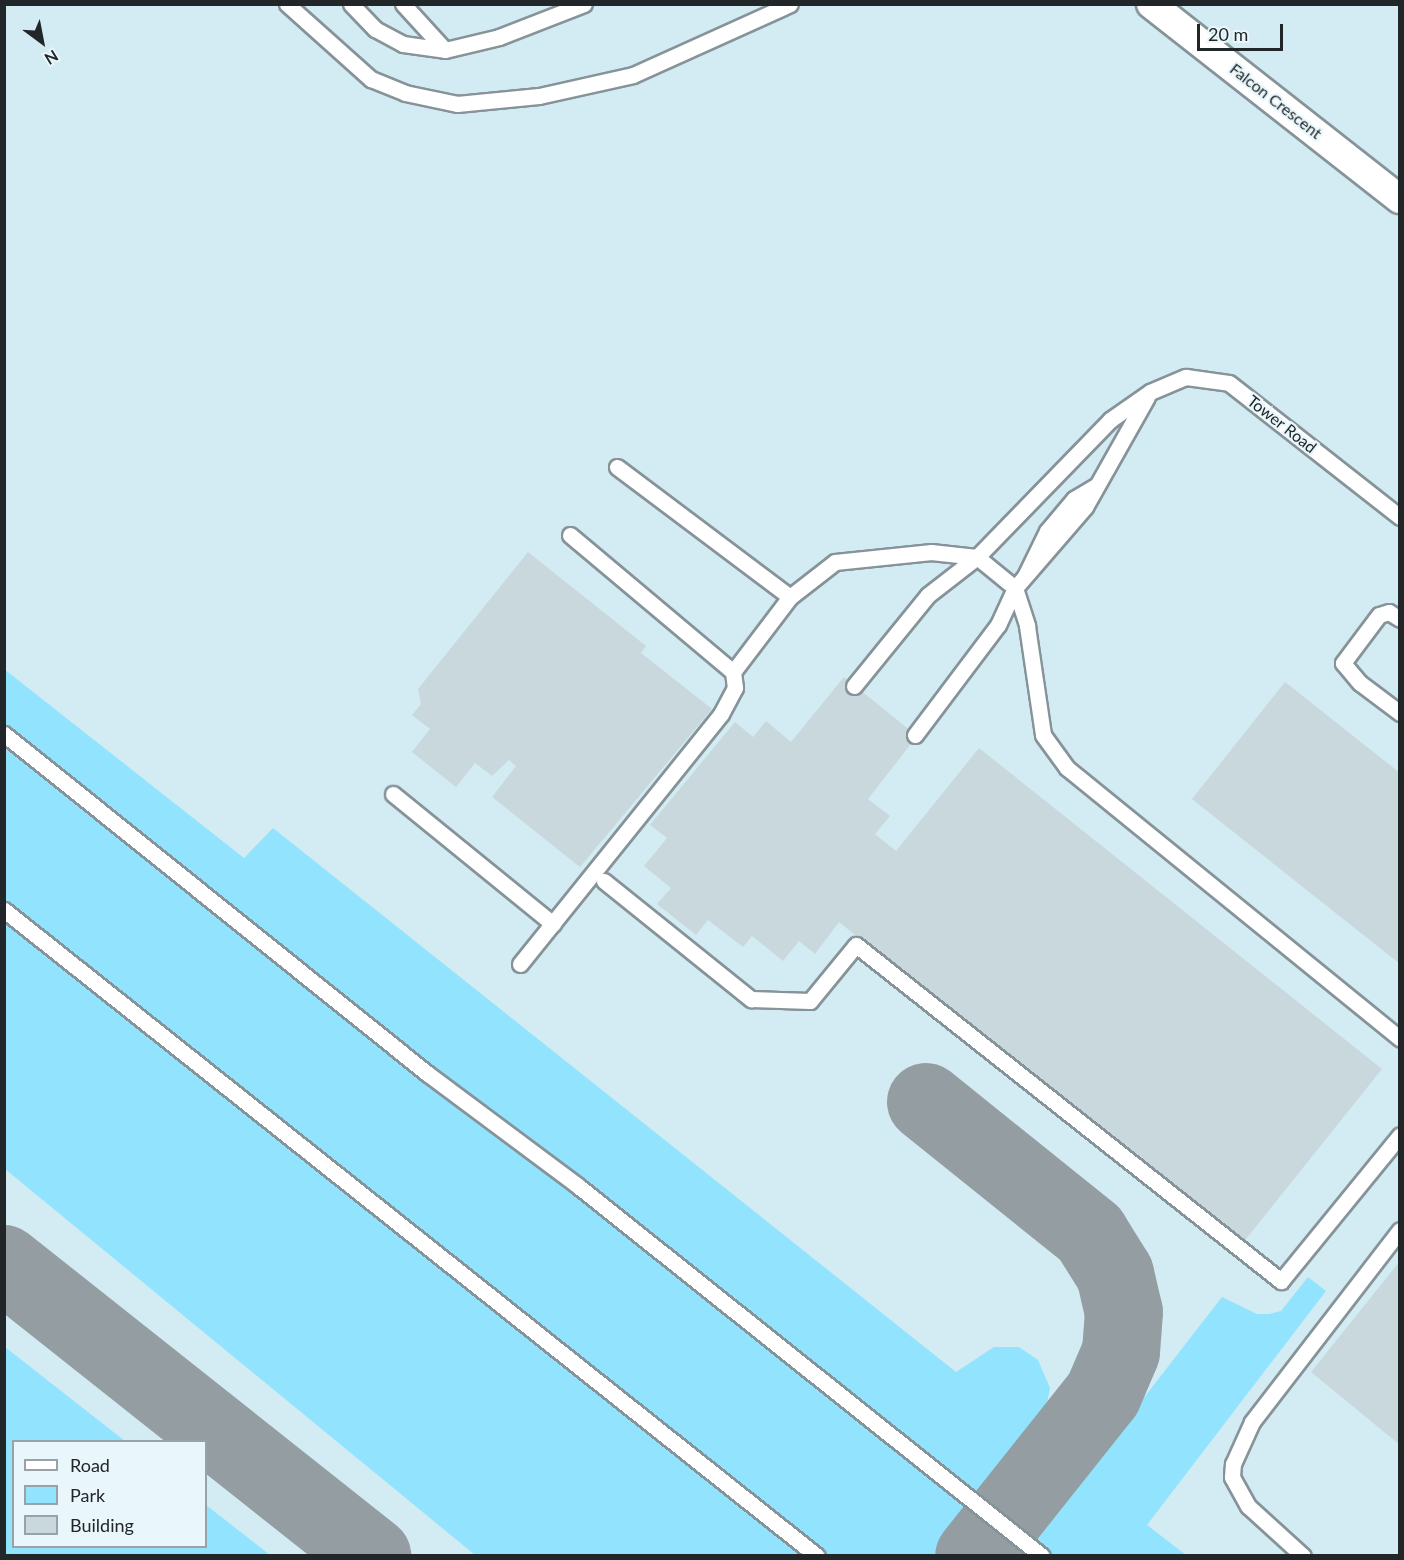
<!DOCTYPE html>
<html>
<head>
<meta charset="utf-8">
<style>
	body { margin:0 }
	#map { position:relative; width:1404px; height:1560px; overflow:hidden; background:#e9f7fc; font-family:Lato,sans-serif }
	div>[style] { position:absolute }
	.built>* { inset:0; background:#d3ebf3 }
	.green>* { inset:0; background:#92e4fe }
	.taxiway>* { height:78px; margin:-39px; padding:0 39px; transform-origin:39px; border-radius:39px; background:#949ea2 }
	.building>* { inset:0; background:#c9d8dd }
	.roads { filter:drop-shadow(2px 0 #869398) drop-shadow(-2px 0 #869398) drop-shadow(0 2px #869398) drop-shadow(0 -2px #869398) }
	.service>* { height:15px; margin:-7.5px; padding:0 7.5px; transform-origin:7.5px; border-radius:7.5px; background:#fff }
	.minor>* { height:28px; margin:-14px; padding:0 14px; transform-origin:14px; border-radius:14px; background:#fff }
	span { translate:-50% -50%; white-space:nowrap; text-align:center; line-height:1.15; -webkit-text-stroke:4.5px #e9f7fc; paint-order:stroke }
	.street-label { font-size:16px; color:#212628 }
	.frame { position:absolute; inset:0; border:6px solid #212628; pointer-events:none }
	.legend { position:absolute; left:12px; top:1440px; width:195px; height:108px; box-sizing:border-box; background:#e9f7fc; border:2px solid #99a3a7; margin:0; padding:8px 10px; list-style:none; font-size:18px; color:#212628 }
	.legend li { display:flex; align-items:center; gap:12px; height:30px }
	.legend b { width:30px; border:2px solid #99a3a7 }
	.north { position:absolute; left:12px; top:12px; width:60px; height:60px; -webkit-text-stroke:4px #e9f7fc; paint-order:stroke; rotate:148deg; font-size:16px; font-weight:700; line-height:24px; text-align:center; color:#212628 }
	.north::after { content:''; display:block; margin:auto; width:21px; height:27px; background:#212628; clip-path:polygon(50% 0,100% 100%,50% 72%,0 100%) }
	.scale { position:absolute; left:1197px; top:24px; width:86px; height:27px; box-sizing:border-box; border:3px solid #212628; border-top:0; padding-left:8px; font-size:18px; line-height:21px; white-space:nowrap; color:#212628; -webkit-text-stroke:4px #e9f7fc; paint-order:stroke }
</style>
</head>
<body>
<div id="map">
	<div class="built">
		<div style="clip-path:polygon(evenodd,5px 5px,1399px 5px,1399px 1555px,5px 1556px,5px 5px,14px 1442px,206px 1442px,206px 1546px,14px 1546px,14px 1442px)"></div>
	</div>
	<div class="green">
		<div style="clip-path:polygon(4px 669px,244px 858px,273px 828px,956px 1372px,994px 1347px,1019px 1347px,1038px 1360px,1050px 1388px,1045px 1414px,934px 1555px,475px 1555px,5px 1169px)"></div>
		<div style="clip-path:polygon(1308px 1277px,1326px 1291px,1147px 1525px,1186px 1555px,1021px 1556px,1222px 1297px,1257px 1314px,1269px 1314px,1281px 1311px)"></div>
		<div style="clip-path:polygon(5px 1347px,125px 1441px,14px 1442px,14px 1546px,206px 1546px,206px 1505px,270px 1555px,5px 1555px)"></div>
	</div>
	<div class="taxiway">
		<div style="left:926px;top:1102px;width:211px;rotate:38.8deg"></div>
		<div style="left:1090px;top:1234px;width:47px;rotate:58deg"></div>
		<div style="left:1115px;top:1274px;width:39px;rotate:77deg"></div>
		<div style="left:1124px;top:1312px;width:40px;rotate:94.3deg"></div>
		<div style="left:1121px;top:1352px;width:46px;rotate:113.2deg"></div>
		<div style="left:1103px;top:1394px;width:207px;rotate:128.5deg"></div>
		<div style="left:4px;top:1264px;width:470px;rotate:38.4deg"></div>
	</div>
	<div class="building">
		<div style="clip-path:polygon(528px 552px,646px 646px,641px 653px,712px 709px,580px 867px,492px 797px,516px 766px,509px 760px,492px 776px,475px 763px,456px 787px,412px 752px,430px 729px,412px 715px,421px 704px,418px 689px)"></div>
		<div style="clip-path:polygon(844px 677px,917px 736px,868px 799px,890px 816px,875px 834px,896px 851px,979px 748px,1382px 1069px,1242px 1244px,839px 922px,815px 954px,799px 941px,783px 961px,752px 936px,743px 947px,708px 920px,696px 935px,657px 904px,671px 888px,644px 866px,667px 838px,650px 825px,735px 722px,753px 737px,766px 721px,791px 742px)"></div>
		<div style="clip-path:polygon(1285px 682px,1400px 773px,1400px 964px,1192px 799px)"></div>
		<div style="clip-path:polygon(1400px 1261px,1400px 1445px,1311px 1372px)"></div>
	</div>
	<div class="roads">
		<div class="service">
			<div style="left:287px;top:4px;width:113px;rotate:41.8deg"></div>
			<div style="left:371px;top:79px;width:37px;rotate:22deg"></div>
			<div style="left:405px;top:93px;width:53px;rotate:11.9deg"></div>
			<div style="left:457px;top:104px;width:82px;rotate:-5.6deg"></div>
			<div style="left:539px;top:96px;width:96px;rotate:-12.6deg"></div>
			<div style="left:633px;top:75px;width:172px;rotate:-24.3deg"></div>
			<div style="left:351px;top:4px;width:35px;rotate:46deg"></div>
			<div style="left:375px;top:29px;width:32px;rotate:28deg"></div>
			<div style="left:403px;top:44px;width:42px;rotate:8.1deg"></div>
			<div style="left:445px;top:50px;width:56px;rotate:-13.5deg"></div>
			<div style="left:499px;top:37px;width:91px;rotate:-21.2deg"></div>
			<div style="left:403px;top:4px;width:62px;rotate:47.6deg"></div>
			<div style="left:617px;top:467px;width:216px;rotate:36.9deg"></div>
			<div style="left:570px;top:535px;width:213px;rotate:40deg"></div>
			<div style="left:1025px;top:576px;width:50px;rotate:-63.9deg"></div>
			<div style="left:1047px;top:531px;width:42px;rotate:-49.8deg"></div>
			<div style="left:1074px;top:499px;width:26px;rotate:-31deg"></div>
			<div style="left:1400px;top:619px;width:13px;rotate:-148deg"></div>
			<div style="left:1389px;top:612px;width:10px;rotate:163deg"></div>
			<div style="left:1379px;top:615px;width:60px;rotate:126.9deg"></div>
			<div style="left:1343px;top:663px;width:26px;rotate:50deg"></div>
			<div style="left:1360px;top:683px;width:50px;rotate:36.9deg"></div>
			<div style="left:854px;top:686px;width:117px;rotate:-50.9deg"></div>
			<div style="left:928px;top:595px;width:62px;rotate:-37.8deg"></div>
			<div style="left:977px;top:557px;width:191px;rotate:-45.8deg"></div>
			<div style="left:1110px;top:420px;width:49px;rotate:-35deg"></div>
			<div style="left:1150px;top:392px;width:39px;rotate:-23deg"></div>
			<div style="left:1186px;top:377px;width:43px;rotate:7.9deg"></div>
			<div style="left:1229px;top:383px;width:217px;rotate:38.1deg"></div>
			<div style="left:4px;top:734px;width:543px;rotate:38.73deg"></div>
			<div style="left:428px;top:1074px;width:187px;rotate:36.7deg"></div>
			<div style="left:578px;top:1186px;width:593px;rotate:38.57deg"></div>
			<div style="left:915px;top:735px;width:138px;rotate:-53deg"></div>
			<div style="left:998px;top:625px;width:41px;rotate:-65.3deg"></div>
			<div style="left:1015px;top:588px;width:107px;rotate:-49.2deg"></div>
			<div style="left:1085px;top:507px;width:126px;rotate:-60.6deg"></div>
			<div style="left:393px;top:794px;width:206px;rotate:39.1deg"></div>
			<div style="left:604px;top:881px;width:189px;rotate:38.8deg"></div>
			<div style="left:751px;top:999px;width:59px;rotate:1.9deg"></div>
			<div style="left:810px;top:1001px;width:72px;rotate:-50.6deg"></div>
			<div style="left:856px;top:945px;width:542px;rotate:38.33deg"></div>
			<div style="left:1281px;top:1281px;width:188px;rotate:-50.8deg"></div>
			<div style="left:4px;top:910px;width:1038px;rotate:38.47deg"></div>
			<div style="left:520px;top:964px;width:321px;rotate:-51.2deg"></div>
			<div style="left:721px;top:714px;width:30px;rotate:-62deg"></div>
			<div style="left:735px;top:688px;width:16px;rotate:-97deg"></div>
			<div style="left:733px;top:672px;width:94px;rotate:-52.8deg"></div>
			<div style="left:790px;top:597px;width:57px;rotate:-37.9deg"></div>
			<div style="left:835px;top:562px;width:97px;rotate:-5.9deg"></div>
			<div style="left:931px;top:552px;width:46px;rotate:6.2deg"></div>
			<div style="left:977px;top:557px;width:49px;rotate:39.2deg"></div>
			<div style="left:1015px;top:588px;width:40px;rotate:72deg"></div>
			<div style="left:1027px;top:626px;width:110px;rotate:81.6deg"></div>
			<div style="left:1043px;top:735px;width:41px;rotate:54deg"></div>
			<div style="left:1067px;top:768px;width:429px;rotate:39.1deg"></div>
			<div style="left:1303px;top:1556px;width:74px;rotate:-137.7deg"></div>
			<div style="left:1248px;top:1506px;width:33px;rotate:-119deg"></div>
			<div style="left:1232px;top:1477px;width:13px;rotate:-86deg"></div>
			<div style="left:1233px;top:1464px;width:46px;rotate:-65.7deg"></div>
			<div style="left:1252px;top:1422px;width:242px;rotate:-52.4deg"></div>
		</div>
		<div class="minor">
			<div style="left:1151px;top:4px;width:316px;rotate:38.1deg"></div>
		</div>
	</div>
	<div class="street-label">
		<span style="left:1276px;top:101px;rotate:38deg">Falcon Crescent</span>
		<span style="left:1282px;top:424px;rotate:38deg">Tower Road</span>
	</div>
	<div class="frame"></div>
	<ul class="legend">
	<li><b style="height:8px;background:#fff"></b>Road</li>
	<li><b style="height:16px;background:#92e4fe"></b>Park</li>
	<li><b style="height:16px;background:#c9d8dd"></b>Building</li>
	</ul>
	<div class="north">N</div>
	<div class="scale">20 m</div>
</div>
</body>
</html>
